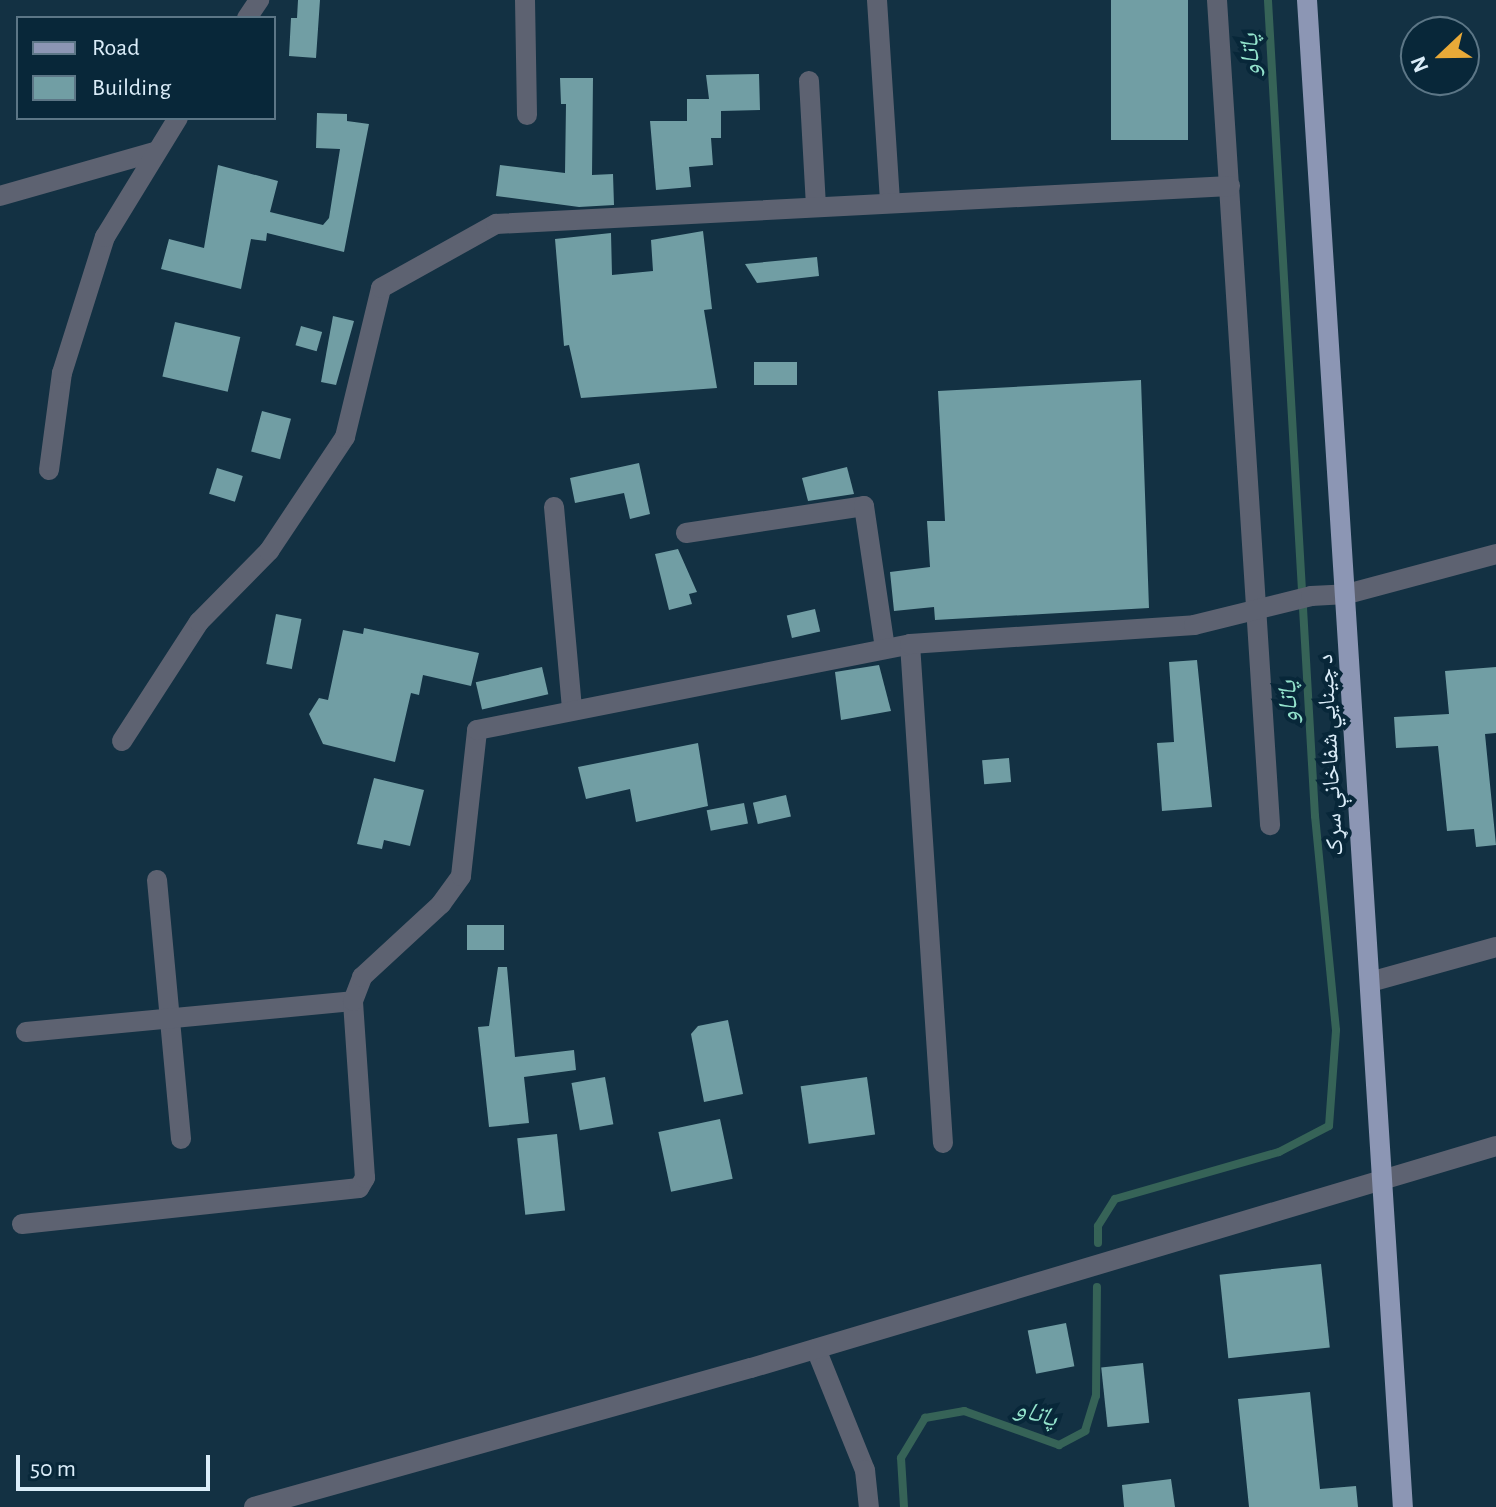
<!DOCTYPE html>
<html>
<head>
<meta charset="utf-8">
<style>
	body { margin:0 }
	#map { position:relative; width:1496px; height:1507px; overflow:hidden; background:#133143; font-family:"Alegreya Sans","Noto Naskh Arabic",sans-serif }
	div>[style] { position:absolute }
	.stream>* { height:8px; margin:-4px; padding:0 4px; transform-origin:4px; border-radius:4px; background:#366357 }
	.building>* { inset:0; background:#719ea4; transform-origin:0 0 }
	.street>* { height:20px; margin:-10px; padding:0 10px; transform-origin:10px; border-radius:10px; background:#5d6271 }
	.primary>* { height:20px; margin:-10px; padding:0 10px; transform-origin:10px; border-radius:10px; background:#8c96b4 }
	span { translate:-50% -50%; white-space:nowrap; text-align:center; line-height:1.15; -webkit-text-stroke:8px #082739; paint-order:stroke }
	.street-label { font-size:24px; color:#dbedf9 }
	.water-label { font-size:26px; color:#94e4cd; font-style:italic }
	.legend { position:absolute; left:16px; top:16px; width:260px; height:104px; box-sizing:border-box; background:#082739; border:2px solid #5c7686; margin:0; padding:10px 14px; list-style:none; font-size:24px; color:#dbedf9 }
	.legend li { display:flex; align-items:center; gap:16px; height:40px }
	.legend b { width:40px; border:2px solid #5c7686 }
	.north { position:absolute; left:1400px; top:16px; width:80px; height:80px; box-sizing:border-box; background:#082739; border:2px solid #5c7686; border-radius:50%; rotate:248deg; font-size:22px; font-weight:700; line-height:32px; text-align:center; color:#dbedf9 }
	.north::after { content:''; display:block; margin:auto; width:28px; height:36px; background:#e9aa38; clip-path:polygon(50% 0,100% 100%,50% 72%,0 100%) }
	.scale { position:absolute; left:16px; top:1455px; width:194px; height:36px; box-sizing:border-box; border:4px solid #dbedf9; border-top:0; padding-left:10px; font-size:24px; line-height:28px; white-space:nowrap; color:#dbedf9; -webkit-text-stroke:6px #082739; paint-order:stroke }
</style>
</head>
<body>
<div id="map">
	<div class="stream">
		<div style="left:1098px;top:1243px;width:17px;rotate:-90deg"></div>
		<div style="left:1098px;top:1226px;width:32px;rotate:-58deg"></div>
		<div style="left:1115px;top:1199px;width:171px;rotate:-16deg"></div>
		<div style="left:1279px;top:1152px;width:56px;rotate:-27.5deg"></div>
		<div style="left:1329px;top:1126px;width:96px;rotate:-85.8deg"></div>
		<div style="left:1336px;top:1030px;width:215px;rotate:-95.6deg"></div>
		<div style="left:1315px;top:816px;width:817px;rotate:-93.3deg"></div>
		<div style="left:904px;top:1507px;width:49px;rotate:-93.5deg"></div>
		<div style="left:901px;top:1458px;width:47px;rotate:-59deg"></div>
		<div style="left:925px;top:1418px;width:40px;rotate:-10deg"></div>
		<div style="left:964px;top:1411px;width:101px;rotate:19.7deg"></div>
		<div style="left:1059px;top:1445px;width:30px;rotate:-28deg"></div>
		<div style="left:1085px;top:1431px;width:37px;rotate:-73deg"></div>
		<div style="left:1096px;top:1396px;width:109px;rotate:-89.5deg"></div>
	</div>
	<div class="building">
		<div style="clip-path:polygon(298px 0,320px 0,316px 58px,289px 56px,291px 18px,297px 18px)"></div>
		<div style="left:1111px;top:0;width:77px;height:140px"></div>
		<div style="clip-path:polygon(759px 74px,760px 110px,721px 111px,721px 138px,711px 138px,713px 165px,689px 167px,691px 187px,656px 190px,650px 121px,687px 121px,687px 99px,709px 99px,706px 75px)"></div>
		<div style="clip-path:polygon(560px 78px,593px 78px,592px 175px,613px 174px,614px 205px,579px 207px,496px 196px,500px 165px,565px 173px,566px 104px,561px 104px)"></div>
		<div style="clip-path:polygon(317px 113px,347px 114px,347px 121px,369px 124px,344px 252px,267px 233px,266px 241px,251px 239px,241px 289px,161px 269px,169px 239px,204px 248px,218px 165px,278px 181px,270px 212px,323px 225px,329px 218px,340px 149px,316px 148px)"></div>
		<div style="clip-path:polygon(703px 231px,712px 309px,704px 310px,717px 388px,581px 398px,569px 345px,564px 346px,555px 239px,611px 233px,612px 275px,653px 271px,651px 240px)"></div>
		<div style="clip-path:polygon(817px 257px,819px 276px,757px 283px,745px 264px)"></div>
		<div style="clip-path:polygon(333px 316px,354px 321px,336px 385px,321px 382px)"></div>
		<div style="left:175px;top:322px;width:67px;height:56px;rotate:13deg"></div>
		<div style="left:301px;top:326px;width:22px;height:20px;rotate:16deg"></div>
		<div style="left:754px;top:362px;width:43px;height:23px"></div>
		<div style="clip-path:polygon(1141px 380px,1149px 608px,935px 620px,934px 607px,894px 611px,890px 572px,930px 567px,927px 521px,945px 521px,938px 391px)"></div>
		<div style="left:262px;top:411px;width:30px;height:42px;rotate:15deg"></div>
		<div style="clip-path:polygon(639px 463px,650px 514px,630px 519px,624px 493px,575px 503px,570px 478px)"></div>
		<div style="clip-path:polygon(847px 467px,854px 494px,808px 501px,802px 478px)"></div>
		<div style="left:217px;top:468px;width:27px;height:27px;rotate:17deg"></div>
		<div style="clip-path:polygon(678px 549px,697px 592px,689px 594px,692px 604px,669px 610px,655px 554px)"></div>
		<div style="left:815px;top:609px;width:23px;height:29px;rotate:77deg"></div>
		<div style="left:276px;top:614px;width:26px;height:51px;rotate:11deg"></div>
		<div style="clip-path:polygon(364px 628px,479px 653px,471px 686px,423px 675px,419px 695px,411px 693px,395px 762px,323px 744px,309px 714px,319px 698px,328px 700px,343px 630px,363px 634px)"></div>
		<div style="clip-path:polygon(1197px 660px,1212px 807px,1162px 811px,1157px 743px,1174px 742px,1169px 662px)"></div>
		<div style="clip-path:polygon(879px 665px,891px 711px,841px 720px,835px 672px)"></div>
		<div style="left:542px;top:667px;width:28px;height:68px;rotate:77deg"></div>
		<div style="clip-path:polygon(1496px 667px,1496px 733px,1485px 734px,1496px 845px,1476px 847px,1474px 829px,1447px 831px,1438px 746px,1396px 748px,1394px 717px,1449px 714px,1445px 671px)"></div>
		<div style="clip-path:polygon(698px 743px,708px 806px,636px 822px,630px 789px,586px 799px,578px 767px)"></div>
		<div style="left:1009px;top:758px;width:24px;height:27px;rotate:85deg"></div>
		<div style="clip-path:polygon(374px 778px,424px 790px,410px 846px,384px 840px,382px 849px,357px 844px)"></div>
		<div style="left:786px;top:795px;width:22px;height:34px;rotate:77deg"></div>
		<div style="left:744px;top:803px;width:21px;height:38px;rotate:79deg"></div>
		<div style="left:504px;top:925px;width:25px;height:37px;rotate:90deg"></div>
		<div style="clip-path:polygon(498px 967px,507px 967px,515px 1057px,574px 1050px,576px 1070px,524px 1077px,529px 1123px,489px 1127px,478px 1027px,489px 1026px)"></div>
		<div style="clip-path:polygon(728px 1020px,743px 1094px,704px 1102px,691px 1034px,698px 1026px)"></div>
		<div style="left:605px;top:1077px;width:48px;height:34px;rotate:80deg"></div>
		<div style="left:867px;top:1077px;width:58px;height:67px;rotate:82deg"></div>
		<div style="left:720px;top:1119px;width:61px;height:63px;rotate:78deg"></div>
		<div style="left:557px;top:1134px;width:77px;height:40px;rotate:84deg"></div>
		<div style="left:1321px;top:1264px;width:84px;height:102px;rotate:84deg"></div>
		<div style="left:1066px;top:1323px;width:44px;height:39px;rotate:79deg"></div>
		<div style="left:1143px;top:1363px;width:60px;height:42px;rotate:84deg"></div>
		<div style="clip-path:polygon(1310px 1392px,1320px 1489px,1356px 1486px,1358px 1507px,1249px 1507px,1238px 1399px)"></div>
		<div style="clip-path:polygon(1171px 1479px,1175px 1507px,1124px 1507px,1122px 1485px)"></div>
	</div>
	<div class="street">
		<div style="left:525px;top:0;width:115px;rotate:89deg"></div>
		<div style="left:877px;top:0;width:202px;rotate:86.3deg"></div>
		<div style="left:1217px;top:0;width:827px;rotate:86.32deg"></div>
		<div style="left:247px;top:18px;width:22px;rotate:-56deg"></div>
		<div style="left:809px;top:81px;width:125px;rotate:86.8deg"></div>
		<div style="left:0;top:196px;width:160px;rotate:-15.9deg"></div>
		<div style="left:49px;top:470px;width:98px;rotate:-82.4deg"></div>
		<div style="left:62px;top:373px;width:143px;rotate:-72.5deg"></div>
		<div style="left:105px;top:237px;width:140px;rotate:-58.5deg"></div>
		<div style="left:554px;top:507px;width:203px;rotate:84.9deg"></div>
		<div style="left:686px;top:533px;width:180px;rotate:-8.6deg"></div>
		<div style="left:864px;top:506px;width:144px;rotate:81.6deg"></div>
		<div style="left:910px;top:644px;width:500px;rotate:86.22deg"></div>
		<div style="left:122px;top:741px;width:142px;rotate:-57.1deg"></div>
		<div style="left:199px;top:622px;width:100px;rotate:-45.4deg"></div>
		<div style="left:269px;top:551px;width:137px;rotate:-56.3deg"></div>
		<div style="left:345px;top:437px;width:153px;rotate:-76.4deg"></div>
		<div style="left:381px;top:288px;width:132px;rotate:-29.1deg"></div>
		<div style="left:496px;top:224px;width:735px;rotate:-2.96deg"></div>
		<div style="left:157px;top:880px;width:260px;rotate:84.7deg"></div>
		<div style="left:1370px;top:982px;width:131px;rotate:-15.5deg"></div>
		<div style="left:26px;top:1032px;width:328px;rotate:-5.4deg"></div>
		<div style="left:22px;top:1224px;width:339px;rotate:-6.1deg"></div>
		<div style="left:359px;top:1188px;width:12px;rotate:-59deg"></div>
		<div style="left:365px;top:1178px;width:177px;rotate:-93.9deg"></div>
		<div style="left:353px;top:1001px;width:26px;rotate:-69deg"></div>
		<div style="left:362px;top:977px;width:108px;rotate:-42.7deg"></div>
		<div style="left:441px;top:904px;width:34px;rotate:-54deg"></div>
		<div style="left:461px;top:876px;width:147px;rotate:-83.7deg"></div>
		<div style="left:477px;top:730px;width:441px;rotate:-11.2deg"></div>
		<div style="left:910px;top:644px;width:285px;rotate:-3.8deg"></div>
		<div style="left:1194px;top:625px;width:121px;rotate:-13.9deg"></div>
		<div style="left:1311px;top:596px;width:36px;rotate:-3deg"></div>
		<div style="left:1347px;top:594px;width:154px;rotate:-15deg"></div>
		<div style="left:816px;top:1349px;width:131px;rotate:68deg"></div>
		<div style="left:865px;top:1470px;width:37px;rotate:84deg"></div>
		<div style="left:254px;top:1507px;width:516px;rotate:-15.63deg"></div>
		<div style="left:751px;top:1368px;width:777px;rotate:-16.59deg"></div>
	</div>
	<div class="primary">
		<div style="left:1307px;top:0;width:1510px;rotate:86.36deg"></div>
	</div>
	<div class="street-label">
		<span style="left:1331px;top:755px;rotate:-93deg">د چينايي شفاخانې سړک</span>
	</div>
	<div class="water-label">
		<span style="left:1251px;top:55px;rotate:-93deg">پاتاو</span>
		<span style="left:1289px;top:702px;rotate:-93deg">پاتاو</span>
		<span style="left:1036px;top:1414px;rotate:17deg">پاتاو</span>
	</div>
	<ul class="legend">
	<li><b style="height:10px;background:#8c96b4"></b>Road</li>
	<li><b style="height:22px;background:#719ea4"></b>Building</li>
	</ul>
	<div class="north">N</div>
	<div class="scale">50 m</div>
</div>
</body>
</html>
